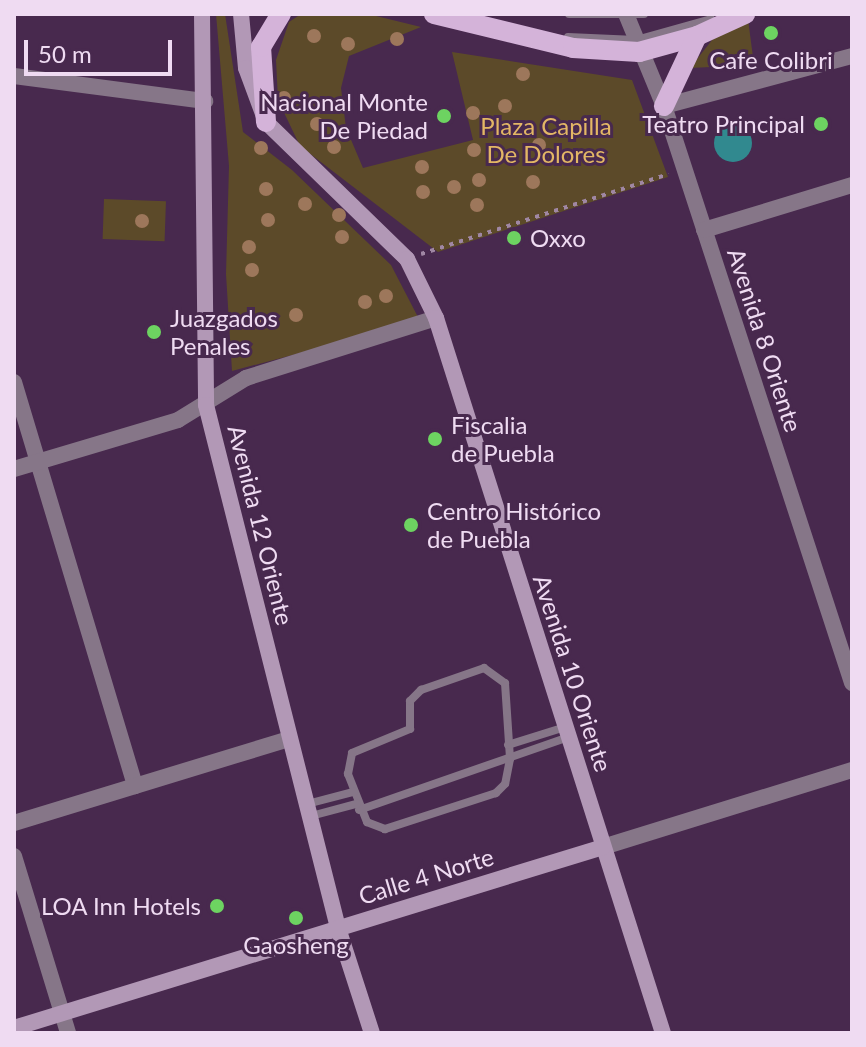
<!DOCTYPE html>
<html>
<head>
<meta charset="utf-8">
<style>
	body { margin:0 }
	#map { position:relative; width:866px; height:1047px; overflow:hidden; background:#48294e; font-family:Lato,sans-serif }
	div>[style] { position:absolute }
	.green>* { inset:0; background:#5c4a29; transform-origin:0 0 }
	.water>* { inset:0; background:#31898f }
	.round { border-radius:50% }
	.path>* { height:4px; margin-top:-2px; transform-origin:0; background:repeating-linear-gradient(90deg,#a087a4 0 4px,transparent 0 10px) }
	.lane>* { height:8px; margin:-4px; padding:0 4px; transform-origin:4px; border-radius:4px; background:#867688 }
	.street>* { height:16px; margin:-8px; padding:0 8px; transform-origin:8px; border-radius:8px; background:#867688 }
	.secondary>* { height:16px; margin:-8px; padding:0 8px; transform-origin:8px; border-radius:8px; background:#b298b6 }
	.primary>* { height:20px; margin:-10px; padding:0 10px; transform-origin:10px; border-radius:10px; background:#d4b3d9 }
	.trees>* { width:14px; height:14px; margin:-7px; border-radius:50%; background:#9d775b }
	.dots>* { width:22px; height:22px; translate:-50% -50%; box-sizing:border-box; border:4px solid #48294e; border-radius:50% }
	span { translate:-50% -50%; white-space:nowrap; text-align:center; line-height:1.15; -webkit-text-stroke:6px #48294e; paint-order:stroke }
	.poi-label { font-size:24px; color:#efdbf2 }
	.right { translate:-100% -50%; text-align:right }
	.left { translate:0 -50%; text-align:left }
	.park-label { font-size:24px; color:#e3b765 }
	.street-label { font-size:24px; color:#efdbf2 }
	.frame { position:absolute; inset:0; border:16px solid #efdbf2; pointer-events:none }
	.scale { position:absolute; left:24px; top:40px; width:148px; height:36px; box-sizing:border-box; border:4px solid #efdbf2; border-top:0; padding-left:10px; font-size:24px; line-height:28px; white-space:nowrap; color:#efdbf2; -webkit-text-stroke:6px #48294e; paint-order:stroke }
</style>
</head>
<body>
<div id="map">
	<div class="green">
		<div style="clip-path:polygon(216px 14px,225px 14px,243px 132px,292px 170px,391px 265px,420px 321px,232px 371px,226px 274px,229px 166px)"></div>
		<div style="clip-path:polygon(301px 14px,368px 14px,421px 27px,349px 56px,341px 88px,346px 128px,363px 168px,473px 140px,452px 52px,632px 80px,668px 177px,438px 252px,300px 146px,278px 100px,276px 60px,289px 22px)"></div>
		<div style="clip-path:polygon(748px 19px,754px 65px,690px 68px,712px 40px)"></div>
		<div style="left:104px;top:199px;width:62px;height:40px;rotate:2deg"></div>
	</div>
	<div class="water">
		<div class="round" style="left:714px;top:124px;width:38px;height:38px"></div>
	</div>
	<div class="path">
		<div style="left:421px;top:254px;width:260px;rotate:-17.9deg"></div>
	</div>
	<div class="lane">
		<div style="left:569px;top:14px;width:75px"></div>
		<div style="left:568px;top:37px;width:68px;rotate:2.5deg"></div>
		<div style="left:636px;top:40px;width:78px;rotate:-15.6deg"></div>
		<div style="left:484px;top:668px;width:26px;rotate:36deg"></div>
		<div style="left:505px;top:683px;width:76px;rotate:86.2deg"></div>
		<div style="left:510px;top:759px;width:25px;rotate:101deg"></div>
		<div style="left:505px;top:784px;width:13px;rotate:135deg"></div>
		<div style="left:496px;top:793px;width:117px;rotate:162deg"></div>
		<div style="left:385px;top:829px;width:19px;rotate:-159deg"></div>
		<div style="left:367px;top:822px;width:52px;rotate:-111.6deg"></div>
		<div style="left:348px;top:774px;width:21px;rotate:-79deg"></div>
		<div style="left:352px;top:753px;width:63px;rotate:-22.5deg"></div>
		<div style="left:410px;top:729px;width:28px;rotate:-90deg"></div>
		<div style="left:410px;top:701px;width:16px;rotate:-45deg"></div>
		<div style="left:421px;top:690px;width:67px;rotate:-19.2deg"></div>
		<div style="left:508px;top:745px;width:60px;rotate:-17.5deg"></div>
		<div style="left:307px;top:804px;width:48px;rotate:-14.6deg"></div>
		<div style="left:359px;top:810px;width:222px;rotate:-19.2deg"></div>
		<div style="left:311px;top:816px;width:47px;rotate:-14.9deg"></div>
	</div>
	<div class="street">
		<div style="left:626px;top:14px;width:100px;rotate:67.6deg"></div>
		<div style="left:664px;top:106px;width:607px;rotate:71.95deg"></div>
		<div style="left:14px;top:76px;width:193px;rotate:7.5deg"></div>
		<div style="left:664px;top:106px;width:195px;rotate:-14.9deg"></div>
		<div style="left:704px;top:230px;width:155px;rotate:-16.9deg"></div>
		<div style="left:14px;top:382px;width:422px;rotate:73.3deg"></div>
		<div style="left:14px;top:469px;width:171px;rotate:-16.6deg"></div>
		<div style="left:178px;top:420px;width:80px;rotate:-31.7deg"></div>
		<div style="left:246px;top:378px;width:199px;rotate:-17.5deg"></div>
		<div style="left:14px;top:823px;width:288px;rotate:-17deg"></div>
		<div style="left:603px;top:847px;width:261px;rotate:-17.2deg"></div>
		<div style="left:14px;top:856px;width:185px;rotate:73deg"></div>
	</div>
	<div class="secondary">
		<div style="left:202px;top:14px;width:391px;rotate:89.4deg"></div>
		<div style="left:206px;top:405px;width:539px;rotate:75.83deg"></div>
		<div style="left:338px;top:928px;width:110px;rotate:72.1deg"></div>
		<div style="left:241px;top:14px;width:54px;rotate:84.7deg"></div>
		<div style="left:246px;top:68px;width:58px;rotate:69.7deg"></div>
		<div style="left:266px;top:122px;width:197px;rotate:44.2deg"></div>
		<div style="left:407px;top:259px;width:66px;rotate:63.8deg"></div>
		<div style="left:436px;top:318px;width:750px;rotate:72.39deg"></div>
		<div style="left:14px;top:1028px;width:616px;rotate:-17.08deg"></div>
	</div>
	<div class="primary">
		<div style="left:434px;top:14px;width:143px;rotate:13.7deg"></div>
		<div style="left:573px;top:48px;width:66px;rotate:3.5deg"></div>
		<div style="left:639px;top:52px;width:60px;rotate:-15.4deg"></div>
		<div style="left:697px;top:36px;width:53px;rotate:-24.6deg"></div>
		<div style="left:664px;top:106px;width:77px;rotate:-64.8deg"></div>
		<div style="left:266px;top:122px;width:75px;rotate:-93.8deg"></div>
		<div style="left:261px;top:47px;width:39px;rotate:-59deg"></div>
	</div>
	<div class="trees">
		<div style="left:314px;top:36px"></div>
		<div style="left:397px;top:39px"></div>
		<div style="left:348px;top:44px"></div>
		<div style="left:523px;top:74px"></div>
		<div style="left:284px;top:98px"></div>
		<div style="left:505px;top:106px"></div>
		<div style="left:473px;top:113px"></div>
		<div style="left:317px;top:124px"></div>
		<div style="left:539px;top:145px"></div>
		<div style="left:334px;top:147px"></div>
		<div style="left:261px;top:148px"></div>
		<div style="left:474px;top:150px"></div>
		<div style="left:422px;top:167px"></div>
		<div style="left:479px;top:180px"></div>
		<div style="left:533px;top:182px"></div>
		<div style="left:454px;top:187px"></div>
		<div style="left:266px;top:189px"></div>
		<div style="left:423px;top:192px"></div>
		<div style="left:305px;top:204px"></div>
		<div style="left:477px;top:205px"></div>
		<div style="left:339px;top:215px"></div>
		<div style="left:268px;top:220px"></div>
		<div style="left:142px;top:221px"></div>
		<div style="left:342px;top:237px"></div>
		<div style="left:249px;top:247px"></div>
		<div style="left:252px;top:270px"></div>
		<div style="left:386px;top:296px"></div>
		<div style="left:365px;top:302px"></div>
		<div style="left:296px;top:315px"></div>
		<div style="left:262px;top:321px"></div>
	</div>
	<div class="dots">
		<div style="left:771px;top:33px;background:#6dd361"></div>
		<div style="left:444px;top:116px;background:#6dd361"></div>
		<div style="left:821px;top:124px;background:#6dd361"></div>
		<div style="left:514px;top:238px;background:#6dd361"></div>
		<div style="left:154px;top:332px;background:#6dd361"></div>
		<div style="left:435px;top:439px;background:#6dd361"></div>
		<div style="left:411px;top:525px;background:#6dd361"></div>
		<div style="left:217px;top:906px;background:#6dd361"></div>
		<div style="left:296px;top:918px;background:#6dd361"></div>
	</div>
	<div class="poi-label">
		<span style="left:771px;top:60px">Cafe Colibri</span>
		<span class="right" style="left:428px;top:116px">Nacional Monte<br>De Piedad</span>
		<span class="right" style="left:805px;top:124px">Teatro Principal</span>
		<span class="left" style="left:530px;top:238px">Oxxo</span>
		<span class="left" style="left:170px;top:332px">Juazgados<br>Penales</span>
		<span class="left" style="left:451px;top:439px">Fiscalia<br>de Puebla</span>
		<span class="left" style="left:427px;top:525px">Centro Histórico<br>de Puebla</span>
		<span class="right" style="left:201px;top:906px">LOA Inn Hotels</span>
		<span style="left:296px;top:945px">Gaosheng</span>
	</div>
	<div class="park-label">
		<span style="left:546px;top:140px">Plaza Capilla<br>De Dolores</span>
	</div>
	<div class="street-label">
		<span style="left:765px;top:340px;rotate:72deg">Avenida 8 Oriente</span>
		<span style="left:261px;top:525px;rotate:76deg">Avenida 12 Oriente</span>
		<span style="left:573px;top:673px;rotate:72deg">Avenida 10 Oriente</span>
		<span style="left:426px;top:876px;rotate:-17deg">Calle 4 Norte</span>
	</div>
	<div class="frame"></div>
	<div class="scale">50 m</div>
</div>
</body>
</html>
